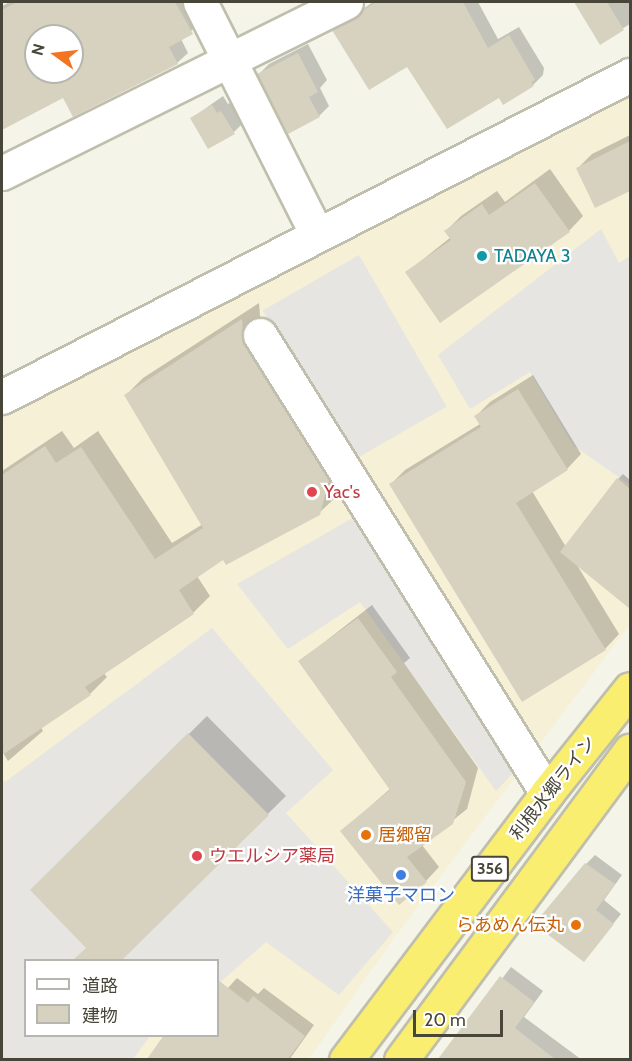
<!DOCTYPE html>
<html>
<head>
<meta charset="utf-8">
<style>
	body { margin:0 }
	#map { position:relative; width:632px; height:1061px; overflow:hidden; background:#f4f4e9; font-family:Cabin,"Noto Sans JP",sans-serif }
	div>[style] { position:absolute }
	.commercial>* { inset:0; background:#f5f0d6 }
	.parking>* { inset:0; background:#e6e5e1; transform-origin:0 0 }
	.shadow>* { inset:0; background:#0003 }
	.building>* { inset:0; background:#d6d2bf }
	.roads { filter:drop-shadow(2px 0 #c0beac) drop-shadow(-2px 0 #c0beac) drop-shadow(0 2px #c0beac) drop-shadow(0 -2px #c0beac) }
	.minor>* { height:33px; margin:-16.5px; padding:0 16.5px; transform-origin:16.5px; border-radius:16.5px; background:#fff }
	.highway>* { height:33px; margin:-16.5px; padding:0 16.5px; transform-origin:16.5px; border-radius:16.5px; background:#f9ee6f }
	.dots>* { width:16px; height:16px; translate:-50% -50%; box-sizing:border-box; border:3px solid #fff; border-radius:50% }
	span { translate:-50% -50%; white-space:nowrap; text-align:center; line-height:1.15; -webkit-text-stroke:4.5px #fff; paint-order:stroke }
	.shield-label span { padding:2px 4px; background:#fff; border:2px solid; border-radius:4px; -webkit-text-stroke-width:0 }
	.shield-label { font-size:16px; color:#484638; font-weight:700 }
	.culture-label { font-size:18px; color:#0d838f }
	.left { translate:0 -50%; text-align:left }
	.health-label { font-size:18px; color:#be3a42 }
	.street-label { font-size:18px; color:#484638 }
	.food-label { font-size:18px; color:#c56008 }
	.right { translate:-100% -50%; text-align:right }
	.shop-label { font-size:18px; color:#366cbe }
	.frame { position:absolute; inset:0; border:3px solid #484638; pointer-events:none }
	.legend { position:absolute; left:24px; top:959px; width:195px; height:78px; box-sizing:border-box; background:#fff; border:2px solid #b6b5af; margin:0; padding:8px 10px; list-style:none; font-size:18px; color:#484638 }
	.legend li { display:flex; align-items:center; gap:12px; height:30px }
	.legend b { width:30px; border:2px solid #b6b5af }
	.north { position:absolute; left:24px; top:24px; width:60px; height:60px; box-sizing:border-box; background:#fff; border:2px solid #b6b5af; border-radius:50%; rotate:285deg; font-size:16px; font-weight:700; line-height:24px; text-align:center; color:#484638 }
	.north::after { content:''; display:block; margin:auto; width:21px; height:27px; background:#f37521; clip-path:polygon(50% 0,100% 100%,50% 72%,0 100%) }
	.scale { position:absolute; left:413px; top:1010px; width:90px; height:27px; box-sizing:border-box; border:3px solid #484638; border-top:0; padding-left:8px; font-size:18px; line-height:21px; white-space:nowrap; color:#484638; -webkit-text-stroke:4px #fff; paint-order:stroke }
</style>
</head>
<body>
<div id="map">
	<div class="commercial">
		<div style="clip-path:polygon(evenodd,630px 93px,630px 624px,392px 941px,309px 1059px,2px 1060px,2px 416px,630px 93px,26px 960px,218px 960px,218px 1036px,26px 1036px,26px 960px)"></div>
	</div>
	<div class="parking">
		<div style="clip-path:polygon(601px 229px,619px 263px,630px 256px,630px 485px,573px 445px,530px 372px,470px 409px,438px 355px)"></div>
		<div style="left:359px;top:255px;width:175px;height:111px;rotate:60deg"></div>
		<div style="clip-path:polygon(358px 515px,513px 773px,496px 791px,360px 602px,288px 649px,237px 584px)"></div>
		<div style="clip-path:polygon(212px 628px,333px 770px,286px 813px,393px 932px,339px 995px,266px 942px,218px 984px,218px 960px,26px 960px,26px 1036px,150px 1036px,133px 1059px,2px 1059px,2px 779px,5px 782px)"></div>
	</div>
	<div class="shadow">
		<div style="clip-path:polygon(evenodd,10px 2px,192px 2px,202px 22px,181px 39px,188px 53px,177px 63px,63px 96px,2px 129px,2px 6px,10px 2px,36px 36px,72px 36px,72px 72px,36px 72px,36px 36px)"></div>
		<div style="clip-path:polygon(373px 2px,478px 2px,498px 39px,519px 27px,544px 68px,543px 75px,533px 85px,500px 96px,407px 65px,334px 30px)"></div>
		<div style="clip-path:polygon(576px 2px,630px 2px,630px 24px,600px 42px)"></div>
		<div style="clip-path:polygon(308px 44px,327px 80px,320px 88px,329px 106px,319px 116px,259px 74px,269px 64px)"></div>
		<div style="clip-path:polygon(223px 96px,228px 104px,232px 102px,244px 122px,234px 132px,192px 118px)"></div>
		<div style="clip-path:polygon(630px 135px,630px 189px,596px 206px,577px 169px,592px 154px)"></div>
		<div style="clip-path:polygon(550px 169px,583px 216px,569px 231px,407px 272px,451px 237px,446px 231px,461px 216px,497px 191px,505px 202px)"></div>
		<div style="clip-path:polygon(259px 303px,261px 328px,345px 462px,337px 496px,319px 513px,223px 558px,197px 576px,210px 596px,193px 613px,103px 672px,107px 677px,90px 694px,41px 727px,43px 731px,8px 761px,2px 751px,2px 471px,62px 431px,74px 448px,98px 431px,172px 543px,203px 524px,126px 395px,143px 378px)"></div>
		<div style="clip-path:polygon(533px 375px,581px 454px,567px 469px,532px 491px,566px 547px,618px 479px,623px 474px,630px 480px,630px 605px,577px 565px,619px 634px,605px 649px,391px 484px,405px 470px,480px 424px,476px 416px,490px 402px)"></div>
		<div style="clip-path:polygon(372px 605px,410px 658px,404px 663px,478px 768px,467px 809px,422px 845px,439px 867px,426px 881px,342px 831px,391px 788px,300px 661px)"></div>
		<div style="clip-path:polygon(207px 716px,286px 796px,120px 960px,75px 960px,88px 948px,32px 890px)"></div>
		<div style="clip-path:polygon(595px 855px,622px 875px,604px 900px,621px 914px,584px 960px,586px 864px)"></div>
		<div style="clip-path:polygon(511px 967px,543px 991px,524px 1017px,582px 1060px,440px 1060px)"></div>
		<div style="clip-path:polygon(237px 978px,258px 994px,264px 988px,314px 1025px,289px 1060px,209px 1060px,200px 1052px,195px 1060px,149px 1060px,166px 1036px,218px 1036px,218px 999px)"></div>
	</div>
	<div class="building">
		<div style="clip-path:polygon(evenodd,17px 2px,175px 2px,193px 34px,169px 47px,178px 64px,73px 117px,63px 98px,2px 130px,2px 10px,17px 2px,36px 36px,72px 36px,72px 72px,36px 72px,36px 36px)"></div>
		<div style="clip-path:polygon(376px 2px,463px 2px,488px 48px,509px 35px,535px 80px,531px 82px,534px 86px,503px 105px,499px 98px,447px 129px,407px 67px,369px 90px,332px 30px)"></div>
		<div style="clip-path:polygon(574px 2px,607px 2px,624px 30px,600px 45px)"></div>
		<div style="clip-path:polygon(298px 53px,318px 92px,309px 97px,320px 117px,288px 134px,257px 74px)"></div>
		<div style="clip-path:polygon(212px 105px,217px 113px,221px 111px,235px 134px,208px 149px,190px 118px)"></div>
		<div style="clip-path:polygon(630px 141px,630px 191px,595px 208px,576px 168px)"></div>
		<div style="clip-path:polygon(535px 183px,570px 232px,440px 323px,405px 272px,451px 240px,444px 231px,482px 204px,489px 215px)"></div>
		<div style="clip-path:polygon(242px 319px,244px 345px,329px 480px,320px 515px,226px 565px,223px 560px,179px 590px,194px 614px,85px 687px,91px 695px,2px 755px,2px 475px,45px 446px,56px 463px,81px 447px,155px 559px,203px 528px,124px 395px)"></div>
		<div style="clip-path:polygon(518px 389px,568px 470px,516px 503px,606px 650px,522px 702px,389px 484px,481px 427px,474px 416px)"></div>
		<div style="clip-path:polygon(617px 478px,630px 489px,630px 609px,560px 552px)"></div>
		<div style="clip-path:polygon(358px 618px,397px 672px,391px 677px,466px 782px,453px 824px,407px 857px,427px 882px,399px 905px,340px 831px,390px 790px,298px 661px)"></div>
		<div style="clip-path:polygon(188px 733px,269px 815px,122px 960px,73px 960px,86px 948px,30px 890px)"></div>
		<div style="clip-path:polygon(585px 863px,615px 884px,596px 910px,614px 924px,584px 962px,534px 924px)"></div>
		<div style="clip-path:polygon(500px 976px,534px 1002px,515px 1028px,555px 1059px,438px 1059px)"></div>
		<div style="clip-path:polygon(218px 980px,248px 1003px,253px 996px,305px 1036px,288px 1059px,147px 1059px,164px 1035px,218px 1035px)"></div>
	</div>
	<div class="roads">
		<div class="minor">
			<div style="left:200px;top:2px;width:258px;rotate:63.3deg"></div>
			<div style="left:2px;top:173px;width:384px;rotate:-26.4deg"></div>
			<div style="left:260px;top:335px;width:540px;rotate:57.93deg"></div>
			<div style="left:2px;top:397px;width:706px;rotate:-27.15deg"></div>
		</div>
		<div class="highway">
			<div style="left:346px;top:1060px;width:334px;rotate:-53deg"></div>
			<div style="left:547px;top:793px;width:133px;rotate:-51.4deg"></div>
			<div style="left:401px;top:1060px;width:385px;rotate:-53.5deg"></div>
		</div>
	</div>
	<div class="dots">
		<div style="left:482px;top:256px;background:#0f9aa8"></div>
		<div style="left:312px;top:492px;background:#e0444e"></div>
		<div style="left:366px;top:835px;background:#e8710a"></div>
		<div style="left:197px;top:856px;background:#e0444e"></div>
		<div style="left:401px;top:875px;background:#3f7fe0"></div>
		<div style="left:576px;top:925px;background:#e8710a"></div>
	</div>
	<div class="shield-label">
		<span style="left:490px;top:869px">356</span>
	</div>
	<div class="culture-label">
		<span class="left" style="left:494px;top:256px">TADAYA 3</span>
	</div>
	<div class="health-label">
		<span class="left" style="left:324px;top:492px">Yac's</span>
		<span class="left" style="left:209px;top:856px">ウエルシア薬局</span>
	</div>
	<div class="street-label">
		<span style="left:553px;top:788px;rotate:-52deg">利根水郷ライン</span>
	</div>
	<div class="food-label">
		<span class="left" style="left:378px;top:835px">居郷留</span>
		<span class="right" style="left:564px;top:925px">らあめん伝丸</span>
	</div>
	<div class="shop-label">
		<span style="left:401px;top:895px">洋菓子マロン</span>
	</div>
	<div class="frame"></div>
	<ul class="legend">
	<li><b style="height:8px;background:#fff"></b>道路</li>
	<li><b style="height:16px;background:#d6d2bf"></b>建物</li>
	</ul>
	<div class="north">N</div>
	<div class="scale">20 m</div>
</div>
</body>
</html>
